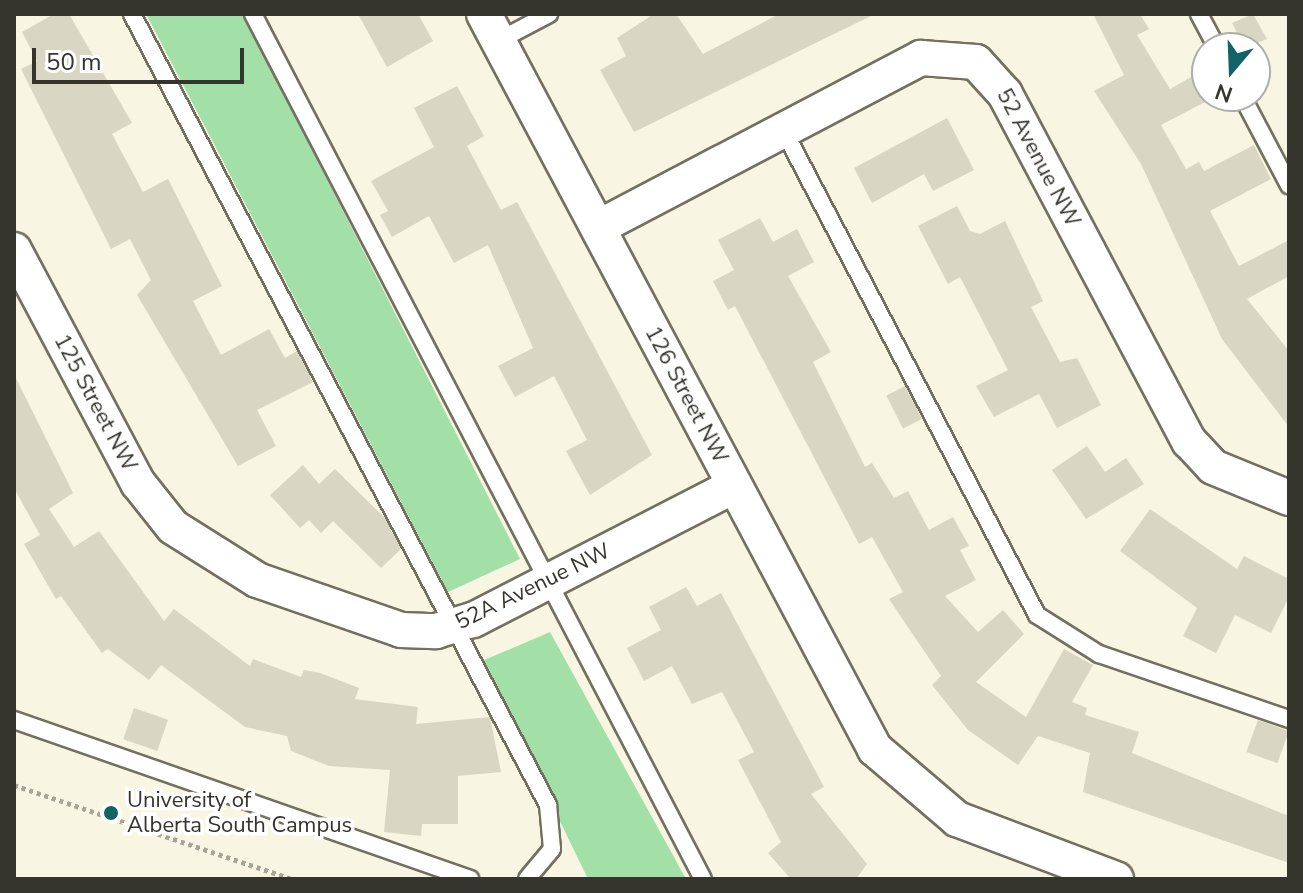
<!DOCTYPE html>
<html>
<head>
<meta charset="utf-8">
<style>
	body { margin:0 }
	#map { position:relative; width:1303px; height:893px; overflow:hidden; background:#f8f5e2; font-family:"Nunito Sans",sans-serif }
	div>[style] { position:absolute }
	.green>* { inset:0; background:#a3e0a8 }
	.building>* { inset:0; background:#d9d6c3; transform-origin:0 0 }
	.path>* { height:5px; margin-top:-2.5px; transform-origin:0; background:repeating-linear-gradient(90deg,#a7a597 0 4px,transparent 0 8px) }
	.roads { filter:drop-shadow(2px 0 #737060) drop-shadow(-2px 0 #737060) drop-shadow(0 2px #737060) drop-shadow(0 -2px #737060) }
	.service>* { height:16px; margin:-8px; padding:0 8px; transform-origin:8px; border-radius:8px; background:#fff }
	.minor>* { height:34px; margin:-17px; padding:0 17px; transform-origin:17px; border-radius:17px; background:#fff }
	.dots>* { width:22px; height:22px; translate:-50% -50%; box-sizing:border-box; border:4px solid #fff; border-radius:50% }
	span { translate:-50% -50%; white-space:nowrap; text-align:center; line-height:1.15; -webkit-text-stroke:7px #fff; paint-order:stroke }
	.street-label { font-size:22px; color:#35342d }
	.poi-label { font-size:22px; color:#35342d }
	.left { translate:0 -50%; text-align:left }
	.frame { position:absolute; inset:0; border:16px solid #35342d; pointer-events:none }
	.north { position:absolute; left:1191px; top:32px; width:80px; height:80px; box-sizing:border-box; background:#fff; border:2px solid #aeaeab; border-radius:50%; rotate:199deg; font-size:22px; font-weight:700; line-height:32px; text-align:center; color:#35342d }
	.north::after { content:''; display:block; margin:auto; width:28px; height:36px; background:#126366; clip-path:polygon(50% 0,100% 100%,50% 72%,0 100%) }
	.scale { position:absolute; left:32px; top:48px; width:212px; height:36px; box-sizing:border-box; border:4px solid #35342d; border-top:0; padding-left:10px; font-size:24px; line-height:28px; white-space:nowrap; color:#35342d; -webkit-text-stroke:6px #fff; paint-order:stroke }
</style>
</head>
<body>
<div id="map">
	<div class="green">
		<div style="clip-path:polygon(146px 14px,243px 14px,520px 559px,448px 592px)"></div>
		<div style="clip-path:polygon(550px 632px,686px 879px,588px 879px,482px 661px)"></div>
	</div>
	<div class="building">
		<div style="clip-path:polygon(54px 14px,69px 14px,132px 123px,112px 134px,143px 192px,168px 179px,222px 286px,193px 301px,221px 355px,269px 329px,285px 358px,297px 351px,313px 382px,257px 410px,276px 446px,238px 466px,137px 295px,151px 280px,130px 239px,111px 249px,21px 69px,37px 61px,22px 32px)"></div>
		<div style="clip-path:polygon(358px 14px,418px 14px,433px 41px,387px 67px)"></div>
		<div style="clip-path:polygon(654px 14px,676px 14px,703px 54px,779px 14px,875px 14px,634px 132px,600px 70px,626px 56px,617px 38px)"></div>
		<div style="clip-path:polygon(1093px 14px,1140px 14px,1149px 29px,1137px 35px,1170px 89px,1207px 68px,1207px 101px,1161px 125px,1186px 169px,1199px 162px,1204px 171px,1254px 145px,1271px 179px,1210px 211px,1239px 266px,1289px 240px,1289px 276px,1247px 299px,1289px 351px,1289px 427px,1222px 339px,1141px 164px,1094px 91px,1124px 75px)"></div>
		<div style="clip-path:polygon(1253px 14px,1267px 39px,1245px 48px,1232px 23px)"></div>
		<div style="clip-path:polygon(457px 86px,484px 136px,467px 146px,501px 210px,517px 202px,652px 455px,590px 495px,566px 451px,587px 440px,554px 376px,515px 397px,498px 366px,533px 348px,488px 245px,454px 263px,429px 216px,392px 237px,380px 215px,388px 211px,371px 181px,434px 147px,414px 108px)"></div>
		<div style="clip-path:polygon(947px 118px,974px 170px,933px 191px,924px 174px,872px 203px,854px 168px)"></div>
		<div style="clip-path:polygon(957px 206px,970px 231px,980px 234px,1005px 221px,1043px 301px,1031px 307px,1060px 362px,1077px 358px,1101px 405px,1057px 428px,1039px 394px,994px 417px,976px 386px,1008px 370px,960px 277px,948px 284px,918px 226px)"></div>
		<div style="clip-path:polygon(760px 218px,773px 242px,797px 229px,814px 262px,788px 276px,831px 352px,813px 362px,865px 467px,872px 463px,894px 498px,908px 491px,929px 530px,953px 517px,969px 546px,960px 550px,976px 580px,945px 596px,978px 632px,1003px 610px,1024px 634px,976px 682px,1026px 717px,1064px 649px,1093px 665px,1072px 702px,1087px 708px,1085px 715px,1139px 732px,1132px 753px,1289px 816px,1289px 863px,1083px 792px,1090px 753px,1038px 736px,1018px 765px,968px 730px,932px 685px,941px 676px,889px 599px,903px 592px,872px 537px,859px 544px,735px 306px,728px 310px,713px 281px,734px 270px,718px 240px)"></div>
		<div style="clip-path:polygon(14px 374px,73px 493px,49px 509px,74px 547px,99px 531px,164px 621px,174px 609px,250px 666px,253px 659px,301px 677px,304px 670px,320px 673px,359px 688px,355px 699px,418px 707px,416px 724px,490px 717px,501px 772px,458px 776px,458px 824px,422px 824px,421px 836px,384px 832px,390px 770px,329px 766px,291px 751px,287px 736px,245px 727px,161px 665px,149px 680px,108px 649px,102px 653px,61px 596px,56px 599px,24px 544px,40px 535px,14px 488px)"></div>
		<div style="left:905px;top:386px;width:37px;height:21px;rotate:63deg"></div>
		<div style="clip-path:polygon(1087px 446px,1105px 472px,1126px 458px,1144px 484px,1086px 519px,1052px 470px)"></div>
		<div style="clip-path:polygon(303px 465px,319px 484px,335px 469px,385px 518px,401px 549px,381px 568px,333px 521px,321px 533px,309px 520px,300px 528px,270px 495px)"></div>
		<div style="clip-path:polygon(1150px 509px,1237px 569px,1244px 556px,1289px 579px,1289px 597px,1271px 633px,1235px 615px,1216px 653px,1183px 636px,1197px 608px,1120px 551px)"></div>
		<div style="clip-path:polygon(686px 587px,697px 606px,721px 593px,824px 787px,811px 794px,867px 864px,856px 879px,791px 879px,768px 853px,781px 842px,738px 760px,754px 752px,722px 692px,692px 704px,672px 666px,644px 681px,627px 648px,661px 630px,649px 607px)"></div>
		<div style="left:134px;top:708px;width:36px;height:33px;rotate:19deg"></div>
		<div style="left:1258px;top:720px;width:33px;height:34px;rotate:20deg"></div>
	</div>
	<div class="path">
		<div style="left:14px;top:785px;width:293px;rotate:18.7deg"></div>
	</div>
	<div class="roads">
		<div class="service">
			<div style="left:132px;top:14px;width:894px;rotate:62.26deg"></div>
			<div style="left:548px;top:805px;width:44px;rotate:84.8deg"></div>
			<div style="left:552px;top:849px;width:39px;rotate:130deg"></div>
			<div style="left:253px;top:14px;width:975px;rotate:62.52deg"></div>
			<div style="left:1199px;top:14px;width:38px;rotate:62deg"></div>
			<div style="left:498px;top:41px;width:58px;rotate:-27.9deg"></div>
			<div style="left:1242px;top:96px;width:101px;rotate:62.2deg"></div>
			<div style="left:784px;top:131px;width:546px;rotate:62.4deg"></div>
			<div style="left:1037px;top:615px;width:73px;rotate:32.2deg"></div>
			<div style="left:1099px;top:654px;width:201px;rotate:18.9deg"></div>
			<div style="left:14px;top:720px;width:483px;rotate:19.2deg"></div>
		</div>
		<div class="minor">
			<div style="left:484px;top:14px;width:833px;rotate:61.99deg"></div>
			<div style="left:875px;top:749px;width:108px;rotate:40.5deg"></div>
			<div style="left:957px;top:819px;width:170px;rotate:20.7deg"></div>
			<div style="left:599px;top:227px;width:364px;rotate:-27.7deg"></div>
			<div style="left:921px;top:58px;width:55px;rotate:4.2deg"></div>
			<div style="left:976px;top:62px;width:43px;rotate:47.8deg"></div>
			<div style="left:1005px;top:94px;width:393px;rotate:62.1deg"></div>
			<div style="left:1189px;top:441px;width:35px;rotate:47deg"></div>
			<div style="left:1213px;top:467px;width:82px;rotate:22.2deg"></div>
			<div style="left:14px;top:250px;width:264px;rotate:62deg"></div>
			<div style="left:138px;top:483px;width:56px;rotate:51.5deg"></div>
			<div style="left:173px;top:527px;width:99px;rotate:32.2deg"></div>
			<div style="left:257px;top:580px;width:152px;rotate:19.1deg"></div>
			<div style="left:401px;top:630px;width:35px;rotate:2deg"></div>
			<div style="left:436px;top:631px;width:39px;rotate:-17deg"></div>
			<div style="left:473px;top:620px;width:293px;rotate:-27.2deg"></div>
		</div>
	</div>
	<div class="dots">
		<div style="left:111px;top:813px;background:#126366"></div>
	</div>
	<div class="street-label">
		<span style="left:1038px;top:158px;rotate:62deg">52 Avenue NW</span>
		<span style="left:686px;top:395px;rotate:62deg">126 Street NW</span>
		<span style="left:95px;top:403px;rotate:62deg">125 Street NW</span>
		<span style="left:533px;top:587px;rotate:-26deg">52A Avenue NW</span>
	</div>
	<div class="poi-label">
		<span class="left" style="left:127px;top:813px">University of<br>Alberta South Campus</span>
	</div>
	<div class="frame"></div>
	<div class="north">N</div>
	<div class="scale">50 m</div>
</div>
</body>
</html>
